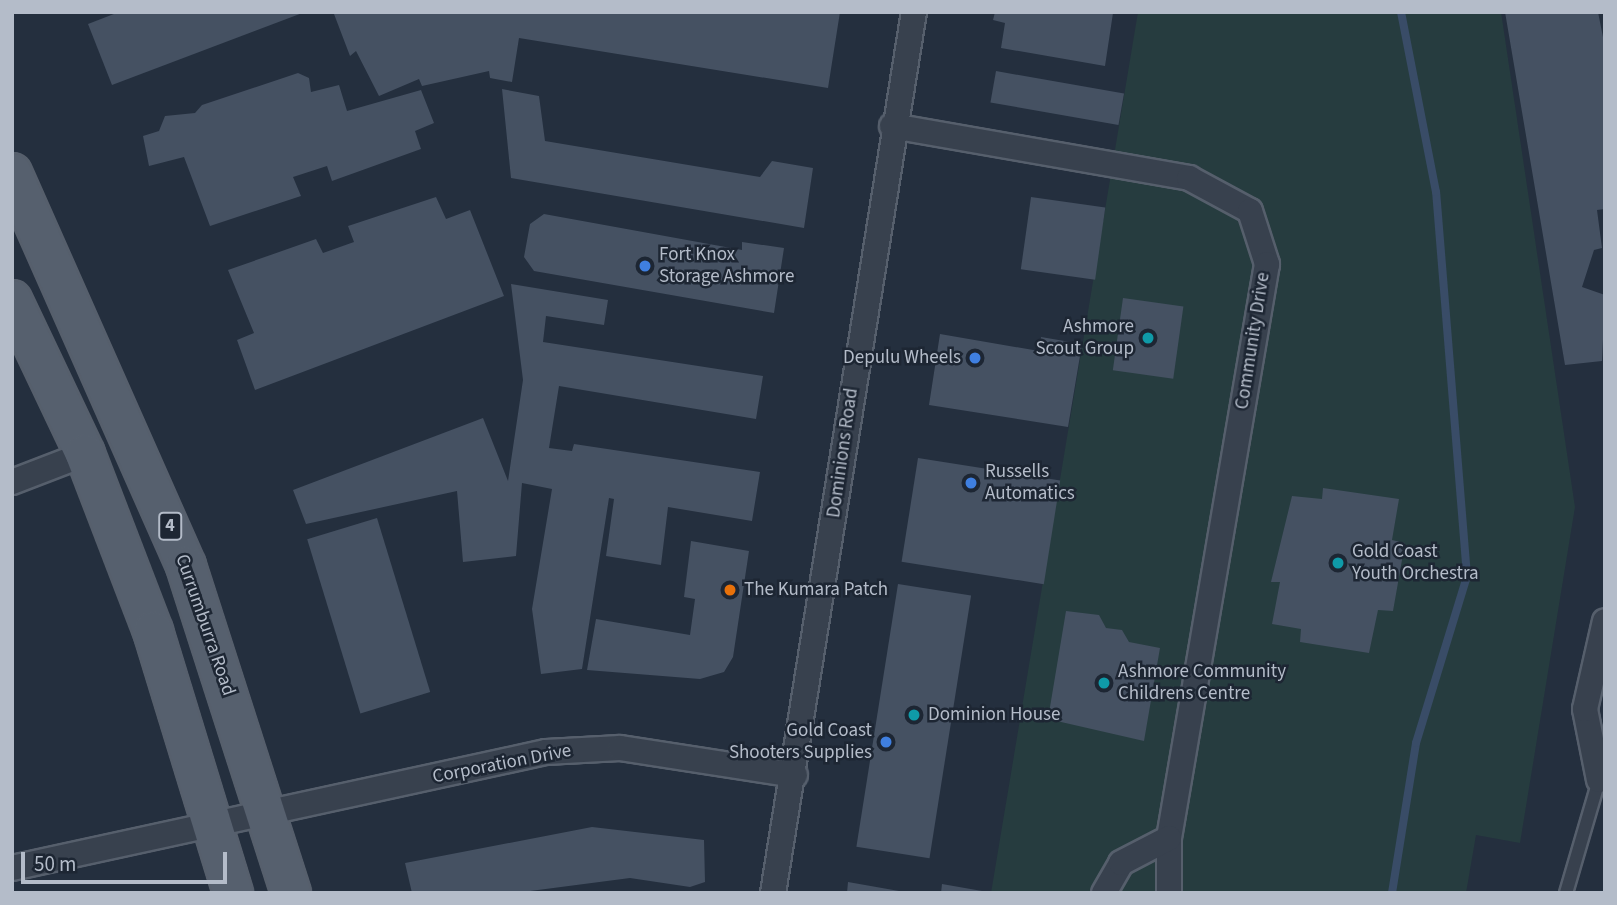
<!DOCTYPE html>
<html>
<head>
<meta charset="utf-8">
<style>
	body { margin:0 }
	#map { position:relative; width:1617px; height:905px; overflow:hidden; background:#242f3e; font-family:"Source Sans 3",sans-serif }
	div>[style] { position:absolute }
	.green>* { inset:0; background:#263c3f }
	.stream>* { height:8px; margin:-4px; padding:0 4px; transform-origin:4px; border-radius:4px; background:#394c67 }
	.building>* { inset:0; background:#455162; transform-origin:0 0 }
	.roads { filter:drop-shadow(2px 0 #565f6c) drop-shadow(-2px 0 #565f6c) drop-shadow(0 2px #565f6c) drop-shadow(0 -2px #565f6c) }
	.service>* { height:12px; margin:-6px; padding:0 6px; transform-origin:6px; border-radius:6px; background:#38414e }
	.minor>* { height:24px; margin:-12px; padding:0 12px; transform-origin:12px; border-radius:12px; background:#38414e }
	.primary>* { height:38px; margin:-19px; padding:0 19px; transform-origin:19px; border-radius:19px; background:#56606e }
	.dots>* { width:19px; height:19px; translate:-50% -50%; box-sizing:border-box; border:4px solid #1d2633; border-radius:50% }
	span { translate:-50% -50%; white-space:nowrap; text-align:center; line-height:1.15; -webkit-text-stroke:5px #1d2633; paint-order:stroke }
	.shield-label span { padding:2px 5px; background:#1d2633; border:2px solid; border-radius:5px; -webkit-text-stroke-width:0 }
	.shield-label { font-size:18px; color:#b4bcc9; font-weight:700 }
	.poi-label { font-size:19px; color:#b4bcc9 }
	.left { translate:0 -50%; text-align:left }
	.right { translate:-100% -50%; text-align:right }
	.street-label { font-size:19px; color:#b4bcc9 }
	.frame { position:absolute; inset:0; border:14px solid #b4bcc9; pointer-events:none }
	.scale { position:absolute; left:21px; top:852px; width:206px; height:32px; box-sizing:border-box; border:4px solid #b4bcc9; border-top:0; padding-left:9px; font-size:21px; line-height:24px; white-space:nowrap; color:#b4bcc9; -webkit-text-stroke:5px #1d2633; paint-order:stroke }
</style>
</head>
<body>
<div id="map">
	<div class="green">
		<div style="clip-path:polygon(1138px 12px,1501px 12px,1575px 507px,1520px 843px,1476px 835px,1466px 893px,991px 893px)"></div>
	</div>
	<div class="stream">
		<div style="left:1392px;top:893px;width:152px;rotate:-80.9deg"></div>
		<div style="left:1416px;top:743px;width:175px;rotate:-73deg"></div>
		<div style="left:1467px;top:576px;width:385px;rotate:-94.6deg"></div>
		<div style="left:1436px;top:192px;width:183px;rotate:-101deg"></div>
	</div>
	<div class="building">
		<div style="clip-path:polygon(119px 12px,305px 12px,112px 85px,88px 24px)"></div>
		<div style="clip-path:polygon(840px 12px,828px 88px,519px 38px,512px 82px,490px 78px,489px 71px,422px 86px,419px 79px,379px 96px,356px 51px,350px 56px,334px 14px)"></div>
		<div style="clip-path:polygon(995px 12px,1113px 13px,1105px 66px,1001px 48px,1005px 23px,993px 20px)"></div>
		<div style="clip-path:polygon(1505px 12px,1598px 12px,1605px 47px,1605px 209px,1597px 210px,1602px 248px,1594px 250px,1582px 287px,1605px 295px,1602px 361px,1565px 365px)"></div>
		<div style="left:996px;top:71px;width:130px;height:32px;rotate:10deg"></div>
		<div style="clip-path:polygon(298px 73px,309px 78px,311px 92px,339px 85px,347px 111px,421px 90px,434px 123px,415px 131px,421px 149px,332px 181px,327px 166px,293px 177px,301px 196px,210px 226px,184px 157px,149px 166px,143px 136px,159px 131px,165px 116px,195px 113px,202px 105px)"></div>
		<div style="clip-path:polygon(502px 89px,539px 96px,545px 141px,760px 177px,772px 161px,813px 168px,804px 228px,511px 178px)"></div>
		<div style="clip-path:polygon(436px 197px,446px 219px,470px 210px,504px 296px,255px 390px,237px 340px,254px 333px,228px 270px,316px 239px,323px 253px,354px 242px,348px 226px)"></div>
		<div style="left:1031px;top:197px;width:75px;height:73px;rotate:8deg"></div>
		<div style="clip-path:polygon(544px 214px,742px 250px,742px 242px,784px 248px,774px 313px,534px 271px,524px 257px,530px 224px)"></div>
		<div style="clip-path:polygon(511px 284px,608px 300px,604px 325px,546px 316px,543px 342px,763px 376px,756px 419px,559px 386px,549px 448px,572px 451px,574px 444px,760px 472px,752px 521px,668px 507px,661px 565px,606px 556px,614px 499px,609px 498px,582px 669px,541px 674px,532px 609px,552px 489px,522px 483px,516px 556px,463px 562px,457px 491px,306px 524px,293px 490px,483px 418px,508px 481px,523px 380px)"></div>
		<div style="left:1123px;top:298px;width:61px;height:73px;rotate:8deg"></div>
		<div style="clip-path:polygon(940px 334px,1039px 351px,1041px 337px,1082px 344px,1068px 427px,929px 405px)"></div>
		<div style="left:918px;top:458px;width:144px;height:105px;rotate:9deg"></div>
		<div style="clip-path:polygon(1323px 488px,1399px 499px,1392px 540px,1405px 543px,1393px 611px,1378px 610px,1369px 653px,1300px 642px,1301px 629px,1272px 624px,1280px 582px,1271px 582px,1292px 496px,1322px 499px)"></div>
		<div style="left:377px;top:518px;width:182px;height:73px;rotate:73deg"></div>
		<div style="clip-path:polygon(691px 541px,749px 551px,733px 657px,724px 672px,700px 679px,587px 670px,596px 619px,690px 635px,695px 599px,684px 597px)"></div>
		<div style="left:898px;top:584px;width:74px;height:266px;rotate:9deg"></div>
		<div style="clip-path:polygon(1066px 611px,1099px 615px,1106px 628px,1122px 630px,1129px 642px,1160px 648px,1144px 741px,1048px 719px)"></div>
		<div style="clip-path:polygon(592px 827px,704px 840px,705px 882px,690px 887px,630px 878px,515px 893px,412px 893px,405px 863px)"></div>
		<div style="clip-path:polygon(848px 882px,899px 891px,899px 893px,847px 893px)"></div>
		<div style="clip-path:polygon(942px 884px,982px 891px,982px 893px,941px 893px)"></div>
	</div>
	<div class="roads">
		<div class="service">
			<div style="left:1566px;top:893px;width:118px;rotate:-73.7deg"></div>
		</div>
		<div class="minor">
			<div style="left:892px;top:126px;width:302px;rotate:9.9deg"></div>
			<div style="left:1189px;top:178px;width:69px;rotate:28.4deg"></div>
			<div style="left:1250px;top:211px;width:56px;rotate:72.2deg"></div>
			<div style="left:1267px;top:264px;width:582px;rotate:99.69deg"></div>
			<div style="left:1169px;top:838px;width:55px;rotate:90deg"></div>
			<div style="left:12px;top:482px;width:78px;rotate:-21deg"></div>
			<div style="left:1599px;top:780px;width:72px;rotate:-101.2deg"></div>
			<div style="left:1585px;top:709px;width:90px;rotate:-77.2deg"></div>
			<div style="left:12px;top:868px;width:546px;rotate:-12.26deg"></div>
			<div style="left:546px;top:752px;width:74px;rotate:-3.1deg"></div>
			<div style="left:620px;top:748px;width:177px;rotate:8.8deg"></div>
			<div style="left:773px;top:893px;width:892px;rotate:-80.91deg"></div>
			<div style="left:1104px;top:893px;width:34px;rotate:-60deg"></div>
			<div style="left:1121px;top:863px;width:54px;rotate:-27.5deg"></div>
		</div>
		<div class="primary">
			<div style="left:12px;top:173px;width:430px;rotate:66.1deg"></div>
			<div style="left:186px;top:566px;width:343px;rotate:72.2deg"></div>
			<div style="left:12px;top:300px;width:170px;rotate:64.6deg"></div>
			<div style="left:85px;top:454px;width:190px;rotate:69deg"></div>
			<div style="left:153px;top:631px;width:274px;rotate:73deg"></div>
		</div>
	</div>
	<div class="dots">
		<div style="left:645px;top:266px;background:#3f7fe0"></div>
		<div style="left:1148px;top:338px;background:#0f9aa8"></div>
		<div style="left:975px;top:358px;background:#3f7fe0"></div>
		<div style="left:971px;top:483px;background:#3f7fe0"></div>
		<div style="left:1338px;top:563px;background:#0f9aa8"></div>
		<div style="left:730px;top:590px;background:#e8710a"></div>
		<div style="left:1104px;top:683px;background:#0f9aa8"></div>
		<div style="left:914px;top:715px;background:#0f9aa8"></div>
		<div style="left:886px;top:742px;background:#3f7fe0"></div>
	</div>
	<div class="shield-label">
		<span style="left:170px;top:526px">4</span>
	</div>
	<div class="poi-label">
		<span class="left" style="left:659px;top:266px">Fort Knox<br>Storage Ashmore</span>
		<span class="right" style="left:1134px;top:338px">Ashmore<br>Scout Group</span>
		<span class="right" style="left:961px;top:358px">Depulu Wheels</span>
		<span class="left" style="left:985px;top:483px">Russells<br>Automatics</span>
		<span class="left" style="left:1352px;top:563px">Gold Coast<br>Youth Orchestra</span>
		<span class="left" style="left:744px;top:590px">The Kumara Patch</span>
		<span class="left" style="left:1118px;top:683px">Ashmore Community<br>Childrens Centre</span>
		<span class="left" style="left:928px;top:715px">Dominion House</span>
		<span class="right" style="left:872px;top:742px">Gold Coast<br>Shooters Supplies</span>
	</div>
	<div class="street-label">
		<span style="left:1253px;top:341px;rotate:-81deg">Community Drive</span>
		<span style="left:843px;top:453px;rotate:-82deg">Dominions Road</span>
		<span style="left:205px;top:625px;rotate:71deg">Currumburra Road</span>
		<span style="left:502px;top:764px;rotate:-11deg">Corporation Drive</span>
	</div>
	<div class="frame"></div>
	<div class="scale">50 m</div>
</div>
</body>
</html>
